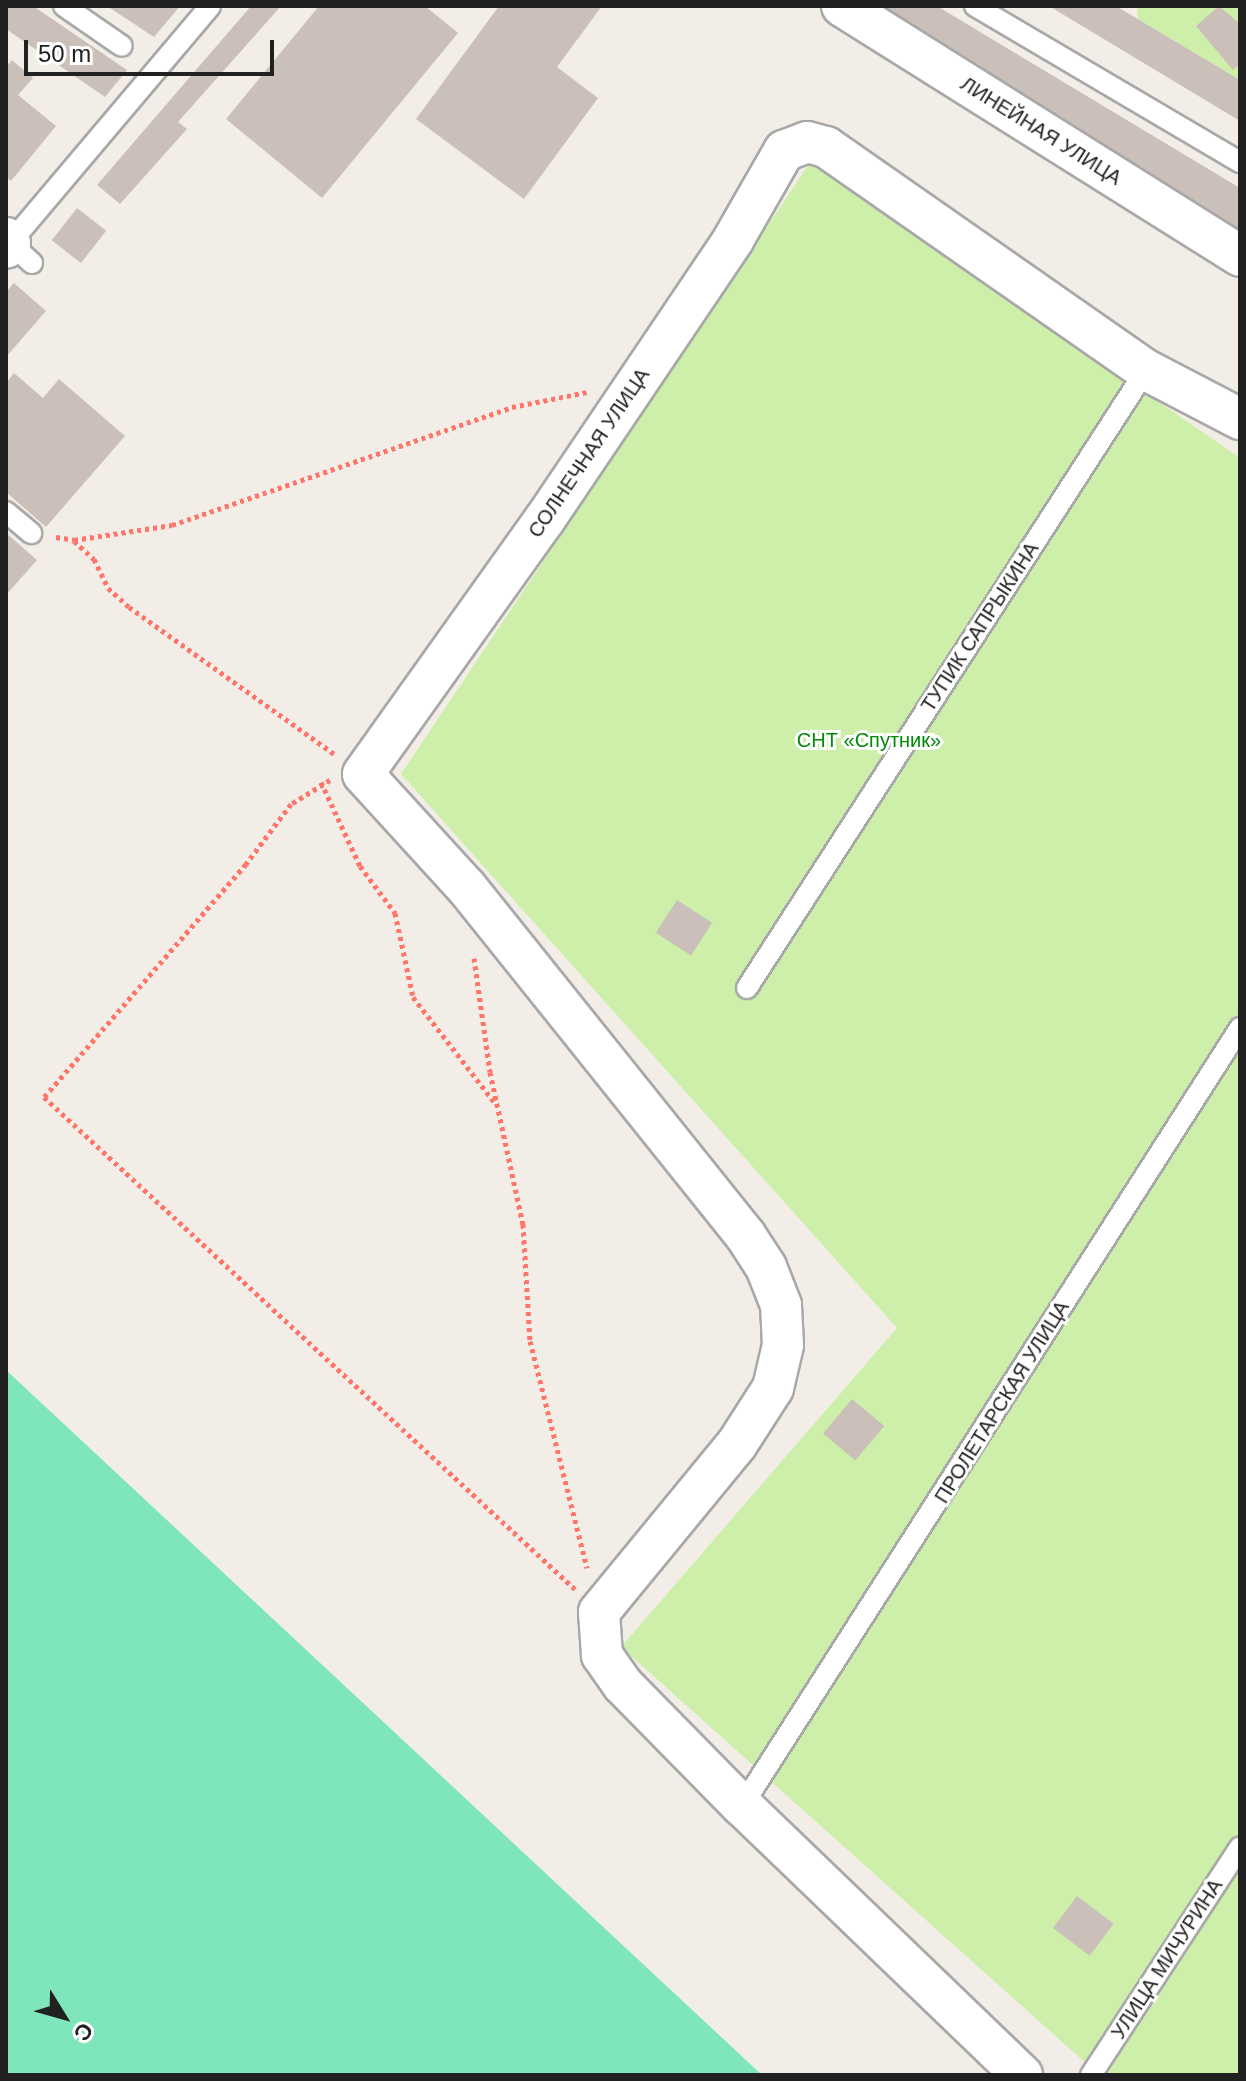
<!DOCTYPE html>
<html>
<head>
<meta charset="utf-8">
<style>
	body { margin:0 }
	#map { position:relative; width:1246px; height:2081px; overflow:hidden; background:#f2eee7; font-family:Helvetica,sans-serif }
	div>[style] { position:absolute }
	.grass>* { inset:0; background:#ceefaa }
	.pitch>* { inset:0; background:#7fe6bb }
	.building>* { inset:0; background:#cac0b9; transform-origin:0 0 }
	.path>* { height:5px; margin-top:-2.5px; transform-origin:0; background:repeating-linear-gradient(90deg,#ff756a 0 4px,transparent 0 8px) }
	.roads { filter:drop-shadow(2px 0 #a8a8a8) drop-shadow(-2px 0 #a8a8a8) drop-shadow(0 2px #a8a8a8) drop-shadow(0 -2px #a8a8a8) }
	.service>* { height:20px; margin:-10px; padding:0 10px; transform-origin:10px; border-radius:10px; background:#fff }
	.minor>* { height:40px; margin:-20px; padding:0 20px; transform-origin:20px; border-radius:20px; background:#fff }
	span { translate:-50% -50%; white-space:nowrap; text-align:center; line-height:1.15; -webkit-text-stroke:6px #fff; paint-order:stroke }
	.street-label { font-size:20px; color:#212121 }
	.park-label { font-size:20px; color:#038a0a }
	.frame { position:absolute; inset:0; border:8px solid #212121; pointer-events:none }
	.north { position:absolute; left:24px; top:1977px; width:80px; height:80px; -webkit-text-stroke:6px #fff; paint-order:stroke; rotate:127deg; font-size:22px; font-weight:700; line-height:32px; text-align:center; color:#212121 }
	.north::after { content:''; display:block; margin:auto; width:28px; height:36px; background:#212121; clip-path:polygon(50% 0,100% 100%,50% 72%,0 100%) }
	.scale { position:absolute; left:24px; top:40px; width:250px; height:36px; box-sizing:border-box; border:4px solid #212121; border-top:0; padding-left:10px; font-size:24px; line-height:28px; white-space:nowrap; color:#212121; -webkit-text-stroke:6px #fff; paint-order:stroke }
</style>
</head>
<body>
<div id="map">
	<div class="grass">
		<div style="clip-path:polygon(1137px 6px,1240px 6px,1240px 80px,1138px 19px)"></div>
		<div style="clip-path:polygon(811px 161px,1240px 458px,1240px 2075px,1099px 2075px,621px 1647px,897px 1328px,401px 774px)"></div>
	</div>
	<div class="pitch">
		<div style="clip-path:polygon(6px 1370px,762px 2075px,6px 2075px)"></div>
	</div>
	<div class="building">
		<div style="clip-path:polygon(6px 6px,33px 6px,127px 70px,105px 97px,6px 29px)"></div>
		<div style="clip-path:polygon(107px 6px,180px 6px,154px 37px)"></div>
		<div style="clip-path:polygon(251px 6px,281px 6px,178px 122px,187px 129px,120px 204px,97px 185px)"></div>
		<div style="clip-path:polygon(319px 6px,425px 6px,458px 33px,322px 198px,226px 119px)"></div>
		<div style="clip-path:polygon(499px 6px,602px 6px,557px 67px,598px 98px,524px 199px,416px 119px)"></div>
		<div style="clip-path:polygon(870px 6px,937px 6px,1240px 188px,1240px 231px)"></div>
		<div style="clip-path:polygon(1049px 6px,1116px 6px,1240px 80px,1240px 121px)"></div>
		<div style="clip-path:polygon(1219px 6px,1240px 24px,1240px 64px,1233px 70px,1196px 26px)"></div>
		<div style="clip-path:polygon(12px 60px,33px 78px,18px 95px,56px 126px,11px 181px,6px 177px,6px 67px)"></div>
		<div style="left:77px;top:208px;width:37px;height:41px;rotate:38deg"></div>
		<div style="clip-path:polygon(14px 283px,46px 311px,6px 357px,6px 292px)"></div>
		<div style="clip-path:polygon(14px 373px,43px 398px,59px 379px,125px 436px,46px 527px,6px 492px,6px 383px)"></div>
		<div style="clip-path:polygon(6px 533px,37px 560px,6px 595px)"></div>
		<div style="left:677px;top:900px;width:42px;height:39px;rotate:33deg"></div>
		<div style="left:852px;top:1399px;width:42px;height:45px;rotate:40deg"></div>
		<div style="left:1077px;top:1896px;width:46px;height:40px;rotate:37deg"></div>
	</div>
	<div class="path">
		<div style="left:56px;top:537px;width:18px;rotate:9deg"></div>
		<div style="left:74px;top:540px;width:99px;rotate:-8.7deg"></div>
		<div style="left:172px;top:525px;width:360px;rotate:-19.1deg"></div>
		<div style="left:512px;top:407px;width:76px;rotate:-11.3deg"></div>
		<div style="left:74px;top:541px;width:27px;rotate:42deg"></div>
		<div style="left:94px;top:559px;width:32px;rotate:64deg"></div>
		<div style="left:108px;top:588px;width:28px;rotate:42deg"></div>
		<div style="left:129px;top:607px;width:254px;rotate:35.6deg"></div>
		<div style="left:330px;top:780px;width:46px;rotate:148.4deg"></div>
		<div style="left:291px;top:804px;width:75px;rotate:126.9deg"></div>
		<div style="left:246px;top:864px;width:308px;rotate:130.9deg"></div>
		<div style="left:44px;top:1097px;width:724px;rotate:42.82deg"></div>
		<div style="left:321px;top:782px;width:93px;rotate:65.1deg"></div>
		<div style="left:360px;top:866px;width:59px;rotate:53.3deg"></div>
		<div style="left:395px;top:913px;width:86px;rotate:77.9deg"></div>
		<div style="left:413px;top:997px;width:134px;rotate:52.3deg"></div>
		<div style="left:474px;top:958px;width:115px;rotate:82deg"></div>
		<div style="left:490px;top:1072px;width:156px;rotate:77.8deg"></div>
		<div style="left:523px;top:1224px;width:117px;rotate:86.6deg"></div>
		<div style="left:530px;top:1341px;width:234px;rotate:75.9deg"></div>
	</div>
	<div class="roads">
		<div class="service">
			<div style="left:64px;top:6px;width:70px;rotate:34.6deg"></div>
			<div style="left:975px;top:6px;width:308px;rotate:30.5deg"></div>
			<div style="left:32px;top:263px;width:30px;rotate:-138deg"></div>
			<div style="left:10px;top:243px;width:310px;rotate:-49.8deg"></div>
			<div style="left:6px;top:512px;width:33px;rotate:40deg"></div>
			<div style="left:747px;top:988px;width:736px;rotate:-57.15deg"></div>
			<div style="left:742px;top:1806px;width:924px;rotate:-57.38deg"></div>
			<div style="left:1091px;top:2075px;width:272px;rotate:-56.8deg"></div>
		</div>
		<div class="minor">
			<div style="left:842px;top:6px;width:470px;rotate:32.1deg"></div>
			<div style="left:6px;top:238px;width:6px;rotate:51deg"></div>
			<div style="left:10px;top:243px;width:6px;rotate:129deg"></div>
			<div style="left:1022px;top:2075px;width:388px;rotate:-136.1deg"></div>
			<div style="left:742px;top:1806px;width:170px;rotate:-134.5deg"></div>
			<div style="left:623px;top:1685px;width:37px;rotate:-125deg"></div>
			<div style="left:602px;top:1655px;width:43px;rotate:-94deg"></div>
			<div style="left:599px;top:1612px;width:217px;rotate:-50.6deg"></div>
			<div style="left:737px;top:1444px;width:67px;rotate:-57.3deg"></div>
			<div style="left:773px;top:1388px;width:44px;rotate:-76.9deg"></div>
			<div style="left:783px;top:1345px;width:40px;rotate:-92.9deg"></div>
			<div style="left:781px;top:1305px;width:41px;rotate:-111.5deg"></div>
			<div style="left:766px;top:1267px;width:38px;rotate:-123deg"></div>
			<div style="left:745px;top:1235px;width:445px;rotate:-128.7deg"></div>
			<div style="left:467px;top:888px;width:154px;rotate:-132.4deg"></div>
			<div style="left:363px;top:774px;width:313px;rotate:-54.5deg"></div>
			<div style="left:545px;top:519px;width:336px;rotate:-56deg"></div>
			<div style="left:733px;top:240px;width:103px;rotate:-60.2deg"></div>
			<div style="left:784px;top:151px;width:25px;rotate:-21deg"></div>
			<div style="left:807px;top:142px;width:20px;rotate:15deg"></div>
			<div style="left:826px;top:147px;width:390px;rotate:34.9deg"></div>
			<div style="left:1146px;top:370px;width:106px;rotate:27.5deg"></div>
		</div>
	</div>
	<div class="street-label">
		<span style="left:1041px;top:131px;rotate:32deg">ЛИНЕЙНАЯ УЛИЦА</span>
		<span style="left:589px;top:453px;rotate:-56deg">СОЛНЕЧНАЯ УЛИЦА</span>
		<span style="left:980px;top:627px;rotate:-57deg">ТУПИК САПРЫКИНА</span>
		<span style="left:1002px;top:1402px;rotate:-58deg">ПРОЛЕТАРСКАЯ УЛИЦА</span>
		<span style="left:1167px;top:1959px;rotate:-57deg">УЛИЦА МИЧУРИНА</span>
	</div>
	<div class="park-label">
		<span style="left:869px;top:740px">СНТ «Спутник»</span>
	</div>
	<div class="frame"></div>
	<div class="north">С</div>
	<div class="scale">50 m</div>
</div>
</body>
</html>
